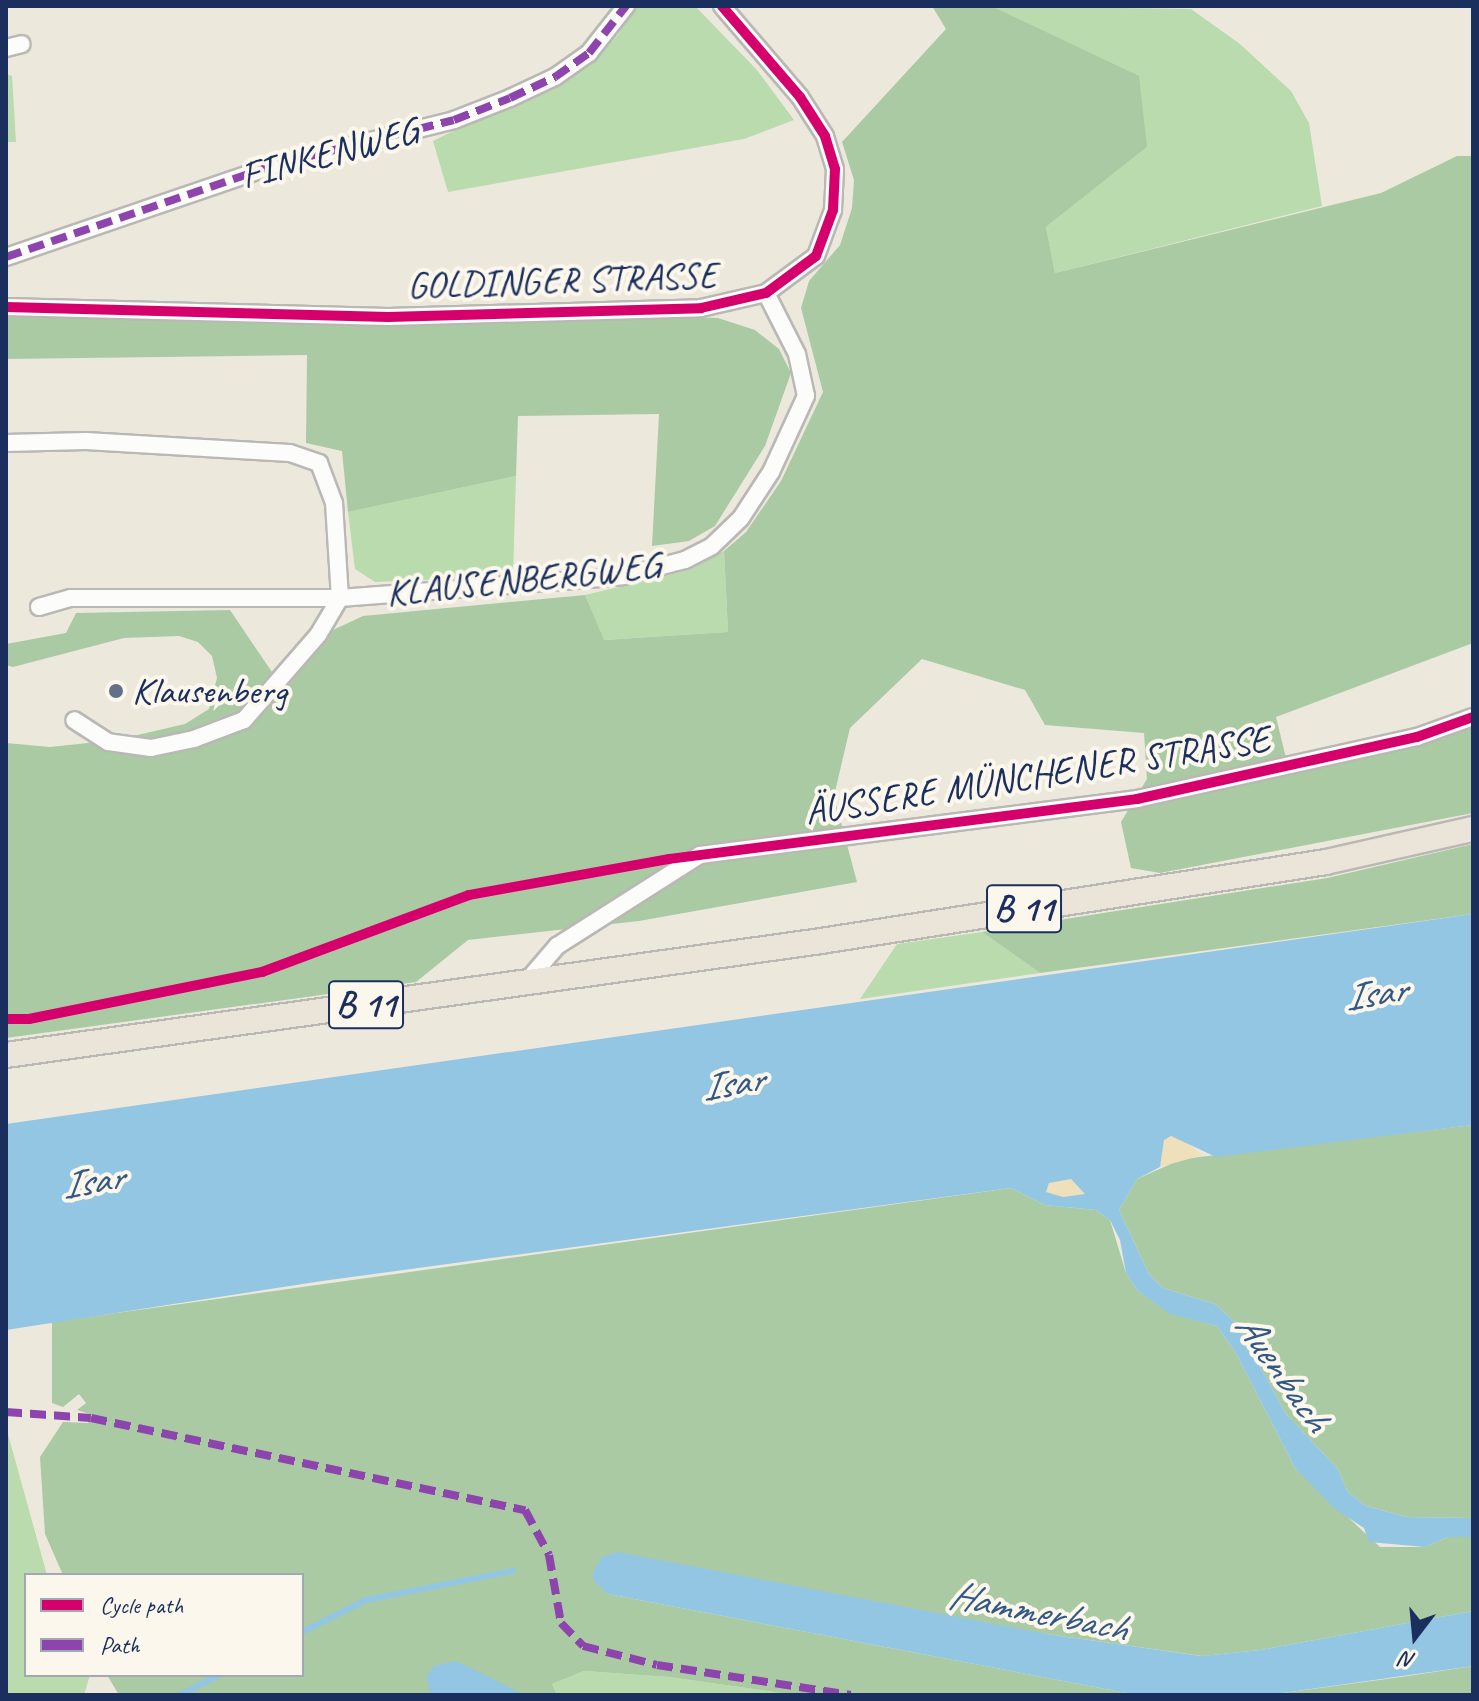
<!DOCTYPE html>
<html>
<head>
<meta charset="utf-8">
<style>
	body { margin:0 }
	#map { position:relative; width:1479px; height:1701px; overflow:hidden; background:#ede8dc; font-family:Caveat,sans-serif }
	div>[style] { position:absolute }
	.green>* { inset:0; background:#badbad }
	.forest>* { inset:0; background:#aacaa3 }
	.sand>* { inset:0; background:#eee0ba }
	.water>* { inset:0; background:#92c6e2 }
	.stream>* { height:6px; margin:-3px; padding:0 3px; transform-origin:3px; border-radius:3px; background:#92c6e2 }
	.roads { filter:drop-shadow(2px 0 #b9b8b4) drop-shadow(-2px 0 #b9b8b4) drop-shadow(0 2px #b9b8b4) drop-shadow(0 -2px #b9b8b4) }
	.minor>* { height:16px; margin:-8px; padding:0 8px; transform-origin:8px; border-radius:8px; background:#fcfcfa }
	.primary>* { height:24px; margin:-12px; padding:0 12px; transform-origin:12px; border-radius:12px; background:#ebe4d9 }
	.quiet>* { height:8px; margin-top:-4px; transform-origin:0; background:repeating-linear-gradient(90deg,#8e44ad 0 16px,transparent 0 24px) }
	.cycleway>* { height:10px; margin:-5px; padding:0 5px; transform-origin:5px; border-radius:5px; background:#d6006c }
	.dots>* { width:22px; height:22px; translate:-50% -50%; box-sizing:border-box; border:4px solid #fbf7ec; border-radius:50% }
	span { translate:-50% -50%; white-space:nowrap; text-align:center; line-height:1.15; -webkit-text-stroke:8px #fbf7ec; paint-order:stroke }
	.shield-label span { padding:2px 6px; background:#fbf7ec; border:2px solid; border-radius:6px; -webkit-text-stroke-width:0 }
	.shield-label { font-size:36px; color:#1b2f5e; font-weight:700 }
	.street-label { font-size:38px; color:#1b2f5e }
	.poi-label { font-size:38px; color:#1b2f5e }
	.left { translate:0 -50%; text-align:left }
	.water-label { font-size:40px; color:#335886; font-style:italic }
	.frame { position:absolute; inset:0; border:8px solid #1b2f5e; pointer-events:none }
	.legend { position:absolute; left:24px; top:1573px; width:280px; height:104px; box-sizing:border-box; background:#fbf7ec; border:2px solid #a1a7b3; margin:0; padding:10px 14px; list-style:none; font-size:24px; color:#1b2f5e }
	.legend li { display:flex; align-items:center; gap:16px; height:40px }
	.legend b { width:40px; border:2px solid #a1a7b3 }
	.north { position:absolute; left:1375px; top:1597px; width:80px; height:80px; -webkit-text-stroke:6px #fbf7ec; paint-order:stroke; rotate:196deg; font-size:22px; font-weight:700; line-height:32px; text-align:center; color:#1b2f5e }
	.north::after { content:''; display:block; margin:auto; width:28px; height:36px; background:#1b2f5e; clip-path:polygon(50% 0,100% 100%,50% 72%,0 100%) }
</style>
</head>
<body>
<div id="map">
	<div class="green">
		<div style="clip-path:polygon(636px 6px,695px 6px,757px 70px,794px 120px,744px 139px,448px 192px,433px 141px,584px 66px,617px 36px)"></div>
		<div style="clip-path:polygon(991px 6px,1191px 9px,1240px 44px,1291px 91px,1309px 123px,1322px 206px,1055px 273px,1046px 227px,1147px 147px)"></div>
		<div style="clip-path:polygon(6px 74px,12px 76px,16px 142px,6px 142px)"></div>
		<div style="clip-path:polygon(516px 476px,513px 576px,375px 582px,355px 569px,348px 512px)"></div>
		<div style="clip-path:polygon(724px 551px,728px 632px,603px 640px,585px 595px,677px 573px)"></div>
		<div style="clip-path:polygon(982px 932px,1040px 973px,860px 999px,897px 944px)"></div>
		<div style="clip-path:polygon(6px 1427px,47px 1575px,26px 1575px,26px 1675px,90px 1675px,84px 1695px,6px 1695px)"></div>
		<div style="clip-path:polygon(584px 1671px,669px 1677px,795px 1695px,557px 1695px,552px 1684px)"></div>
	</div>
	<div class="forest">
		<div style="clip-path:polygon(932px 6px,991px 6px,1139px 76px,1147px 147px,1046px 227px,1055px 273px,1381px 193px,1457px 156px,1473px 156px,1473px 643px,1276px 717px,1286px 758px,1406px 733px,1473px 709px,1473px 813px,1160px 873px,1131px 868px,1121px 822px,1147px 779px,1144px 733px,1045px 725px,1025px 690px,922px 659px,850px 728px,834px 796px,857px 882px,639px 921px,468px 940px,416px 982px,6px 1038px,6px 743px,50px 747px,116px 740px,185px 724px,209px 709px,217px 678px,212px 656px,198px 642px,179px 636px,124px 638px,13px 667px,6px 665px,6px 644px,66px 633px,76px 613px,230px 610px,272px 672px,286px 680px,333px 630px,363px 616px,585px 595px,604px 640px,728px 632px,724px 551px,746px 532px,781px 481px,823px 392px,801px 308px,809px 281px,840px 245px,852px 208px,854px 180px,842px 142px,946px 29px)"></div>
		<div style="clip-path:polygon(665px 316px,718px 318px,755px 330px,779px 349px,791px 373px,765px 446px,715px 526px,689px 541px,652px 546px,659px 414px,518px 416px,516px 476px,348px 512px,342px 451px,306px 443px,307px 355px,6px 359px,6px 317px,336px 324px)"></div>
		<div style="clip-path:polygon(1473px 844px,1473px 914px,1040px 973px,982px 932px,1327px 878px)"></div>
		<div style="clip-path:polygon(1473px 1125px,1473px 1518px,1407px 1517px,1366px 1506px,1348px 1492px,1337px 1468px,1286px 1414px,1237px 1324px,1215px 1304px,1163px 1288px,1149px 1274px,1119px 1210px,1137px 1179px,1182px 1159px)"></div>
		<div style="clip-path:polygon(1011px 1188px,1045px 1205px,1096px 1210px,1110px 1220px,1126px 1273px,1137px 1290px,1170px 1313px,1217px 1326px,1236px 1353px,1295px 1468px,1380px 1547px,1425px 1547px,1448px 1537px,1473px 1537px,1473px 1611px,1261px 1650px,1202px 1656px,1047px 1634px,608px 1594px,1137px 1695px,795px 1695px,669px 1677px,584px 1671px,552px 1684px,557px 1695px,119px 1695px,107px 1675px,302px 1675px,302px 1575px,63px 1575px,45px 1534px,40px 1457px,63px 1422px,88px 1423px,90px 1414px,77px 1410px,86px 1403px,79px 1394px,63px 1407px,52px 1403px,52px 1322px)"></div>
		<div style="clip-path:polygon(1473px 1666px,1473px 1695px,1268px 1695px,1408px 1676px)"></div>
	</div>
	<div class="sand">
		<div style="clip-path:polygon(1171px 1136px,1183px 1140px,1203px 1155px,1160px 1167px,1164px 1140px)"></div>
		<div style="clip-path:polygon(1071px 1179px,1085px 1194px,1063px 1197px,1046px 1192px,1049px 1183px)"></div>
	</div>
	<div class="water">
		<div style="clip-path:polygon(evenodd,1473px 914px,1473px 1125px,1216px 1157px,1171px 1136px,1164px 1140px,1160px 1167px,1137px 1179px,1119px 1210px,1149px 1274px,1163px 1288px,1215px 1304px,1237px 1324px,1286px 1414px,1337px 1468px,1348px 1492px,1366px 1506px,1407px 1517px,1473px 1518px,1473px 1537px,1448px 1537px,1425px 1547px,1369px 1542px,1364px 1528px,1335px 1509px,1295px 1468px,1236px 1353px,1217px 1326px,1170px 1314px,1137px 1290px,1126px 1273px,1120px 1240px,1110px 1220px,1096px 1210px,1045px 1205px,1011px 1188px,322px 1281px,6px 1330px,6px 1124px,1473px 914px,1071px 1179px,1085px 1194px,1063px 1197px,1046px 1192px,1049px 1183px,1071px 1179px)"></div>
		<div style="clip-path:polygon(618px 1552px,1047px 1634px,1201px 1656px,1261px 1650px,1473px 1611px,1473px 1666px,1268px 1695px,1137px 1695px,608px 1594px,593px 1580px,593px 1571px,602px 1557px)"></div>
		<div style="clip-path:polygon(455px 1661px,481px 1673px,524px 1695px,431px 1695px,426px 1677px,434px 1666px)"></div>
	</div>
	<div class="stream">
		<div style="left:302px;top:1632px;width:72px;rotate:-26.6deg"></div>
		<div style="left:366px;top:1600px;width:150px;rotate:-11.2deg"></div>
		<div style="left:180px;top:1695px;width:44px;rotate:-27.1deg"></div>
	</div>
	<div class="roads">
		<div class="minor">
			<div style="left:6px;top:48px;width:16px;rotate:-14deg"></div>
			<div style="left:6px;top:257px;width:287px;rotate:-18.9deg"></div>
			<div style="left:278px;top:164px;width:181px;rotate:-14deg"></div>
			<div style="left:454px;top:120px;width:60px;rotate:-21.4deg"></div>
			<div style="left:510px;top:98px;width:50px;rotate:-25deg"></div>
			<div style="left:555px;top:77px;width:42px;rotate:-35.2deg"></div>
			<div style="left:589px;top:53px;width:60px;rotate:-51.8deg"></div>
			<div style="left:6px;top:307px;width:382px;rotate:1.5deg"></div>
			<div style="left:388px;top:317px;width:313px;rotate:-1.6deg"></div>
			<div style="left:701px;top:308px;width:67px;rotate:-13deg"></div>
			<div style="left:766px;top:293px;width:62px;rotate:-36.5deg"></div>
			<div style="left:816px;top:256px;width:49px;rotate:-69.7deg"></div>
			<div style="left:833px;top:210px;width:41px;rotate:-87.2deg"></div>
			<div style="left:835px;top:169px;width:34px;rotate:-107deg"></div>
			<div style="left:825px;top:136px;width:46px;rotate:-122.7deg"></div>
			<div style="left:800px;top:97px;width:120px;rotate:-130.6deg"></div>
			<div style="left:6px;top:443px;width:80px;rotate:-1.4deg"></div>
			<div style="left:86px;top:441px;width:204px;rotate:3.4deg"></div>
			<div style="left:290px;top:453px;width:31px;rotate:19deg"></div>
			<div style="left:319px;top:463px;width:43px;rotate:69.4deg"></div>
			<div style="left:334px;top:503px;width:95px;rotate:86.4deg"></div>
			<div style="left:340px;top:598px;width:43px;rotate:120.7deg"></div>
			<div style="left:318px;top:635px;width:113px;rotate:131deg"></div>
			<div style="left:244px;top:720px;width:53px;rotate:159.2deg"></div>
			<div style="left:194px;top:739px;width:44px;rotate:168.2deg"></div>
			<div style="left:151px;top:748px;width:43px;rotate:-172.1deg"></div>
			<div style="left:108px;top:742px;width:40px;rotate:-147.1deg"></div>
			<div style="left:39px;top:607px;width:33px;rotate:-16deg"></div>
			<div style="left:71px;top:598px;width:269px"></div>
			<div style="left:340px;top:598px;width:284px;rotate:-4.4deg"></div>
			<div style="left:623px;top:576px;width:64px;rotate:-14.5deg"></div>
			<div style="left:685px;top:560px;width:30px;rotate:-27deg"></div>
			<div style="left:712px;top:546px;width:40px;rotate:-44deg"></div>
			<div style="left:741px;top:518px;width:55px;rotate:-56.9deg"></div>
			<div style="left:771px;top:472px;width:84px;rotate:-65.3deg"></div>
			<div style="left:806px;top:396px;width:43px;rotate:-102.1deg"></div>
			<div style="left:797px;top:354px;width:68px;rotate:-116.9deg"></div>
			<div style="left:528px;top:980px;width:45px;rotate:-49.5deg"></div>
			<div style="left:557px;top:946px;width:169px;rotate:-32.5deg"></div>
			<div style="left:700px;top:855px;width:441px;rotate:-7.3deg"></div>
			<div style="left:1137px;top:799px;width:287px;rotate:-12.5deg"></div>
			<div style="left:1417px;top:737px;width:59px;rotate:-19.7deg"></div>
		</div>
		<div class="primary">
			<div style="left:6px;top:1055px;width:823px;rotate:-7.96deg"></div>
			<div style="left:821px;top:941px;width:511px;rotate:-8.89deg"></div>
			<div style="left:1326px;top:862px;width:151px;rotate:-12.7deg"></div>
		</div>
	</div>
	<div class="quiet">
		<div style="left:6px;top:257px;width:287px;rotate:-18.9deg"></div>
		<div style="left:278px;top:164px;width:181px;rotate:-14deg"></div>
		<div style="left:454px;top:120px;width:60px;rotate:-21.4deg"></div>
		<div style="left:510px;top:98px;width:50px;rotate:-25deg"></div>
		<div style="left:555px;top:77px;width:42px;rotate:-35.2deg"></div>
		<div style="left:589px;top:53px;width:60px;rotate:-51.8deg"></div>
		<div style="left:6px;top:1412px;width:85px;rotate:4deg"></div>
		<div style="left:91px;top:1418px;width:444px;rotate:12deg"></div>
		<div style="left:525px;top:1510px;width:51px;rotate:61.9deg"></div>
		<div style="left:549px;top:1555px;width:69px;rotate:80deg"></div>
		<div style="left:561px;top:1623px;width:32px;rotate:46deg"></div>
		<div style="left:583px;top:1646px;width:76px;rotate:14.4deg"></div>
		<div style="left:657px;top:1665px;width:196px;rotate:8.8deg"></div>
	</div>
	<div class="cycleway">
		<div style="left:6px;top:307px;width:382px;rotate:1.5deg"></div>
		<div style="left:388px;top:317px;width:313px;rotate:-1.6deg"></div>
		<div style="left:701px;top:308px;width:67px;rotate:-13deg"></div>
		<div style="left:766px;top:293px;width:62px;rotate:-36.5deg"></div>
		<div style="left:816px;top:256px;width:49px;rotate:-69.7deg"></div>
		<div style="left:833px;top:210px;width:41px;rotate:-87.2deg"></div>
		<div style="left:835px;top:169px;width:34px;rotate:-107deg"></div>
		<div style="left:825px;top:136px;width:46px;rotate:-122.7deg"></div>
		<div style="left:800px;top:97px;width:120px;rotate:-130.6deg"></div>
		<div style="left:6px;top:1019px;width:23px"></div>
		<div style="left:29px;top:1019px;width:238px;rotate:-11.4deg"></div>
		<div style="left:262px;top:972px;width:221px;rotate:-20.4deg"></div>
		<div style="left:469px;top:895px;width:203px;rotate:-10.2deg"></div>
		<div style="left:669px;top:859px;width:472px;rotate:-7.3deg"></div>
		<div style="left:1137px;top:799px;width:287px;rotate:-12.5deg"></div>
		<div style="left:1417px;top:737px;width:59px;rotate:-19.7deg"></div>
	</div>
	<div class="dots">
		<div style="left:116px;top:691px;background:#64708a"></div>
	</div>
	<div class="shield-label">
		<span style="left:1024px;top:909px">B 11</span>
		<span style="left:366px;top:1005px">B 11</span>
	</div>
	<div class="street-label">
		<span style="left:329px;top:153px;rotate:-15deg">FINKENWEG</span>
		<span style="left:562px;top:280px;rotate:-2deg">GOLDINGER STRASSE</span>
		<span style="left:523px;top:579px;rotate:-6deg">KLAUSENBERGWEG</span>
		<span style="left:1037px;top:775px;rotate:-9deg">ÄUSSERE MÜNCHENER STRASSE</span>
	</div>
	<div class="poi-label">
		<span class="left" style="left:132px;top:691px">Klausenberg</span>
	</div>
	<div class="water-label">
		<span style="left:1375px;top:993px;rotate:-8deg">Isar</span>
		<span style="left:732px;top:1083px;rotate:-9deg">Isar</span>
		<span style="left:92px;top:1181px;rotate:-9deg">Isar</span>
		<span style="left:1283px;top:1372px;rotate:55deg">Auenbach</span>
		<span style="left:1038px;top:1611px;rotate:11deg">Hammerbach</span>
	</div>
	<div class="frame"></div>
	<ul class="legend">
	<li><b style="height:10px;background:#d6006c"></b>Cycle path</li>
	<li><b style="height:10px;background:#8e44ad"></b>Path</li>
	</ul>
	<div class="north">N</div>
</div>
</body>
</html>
